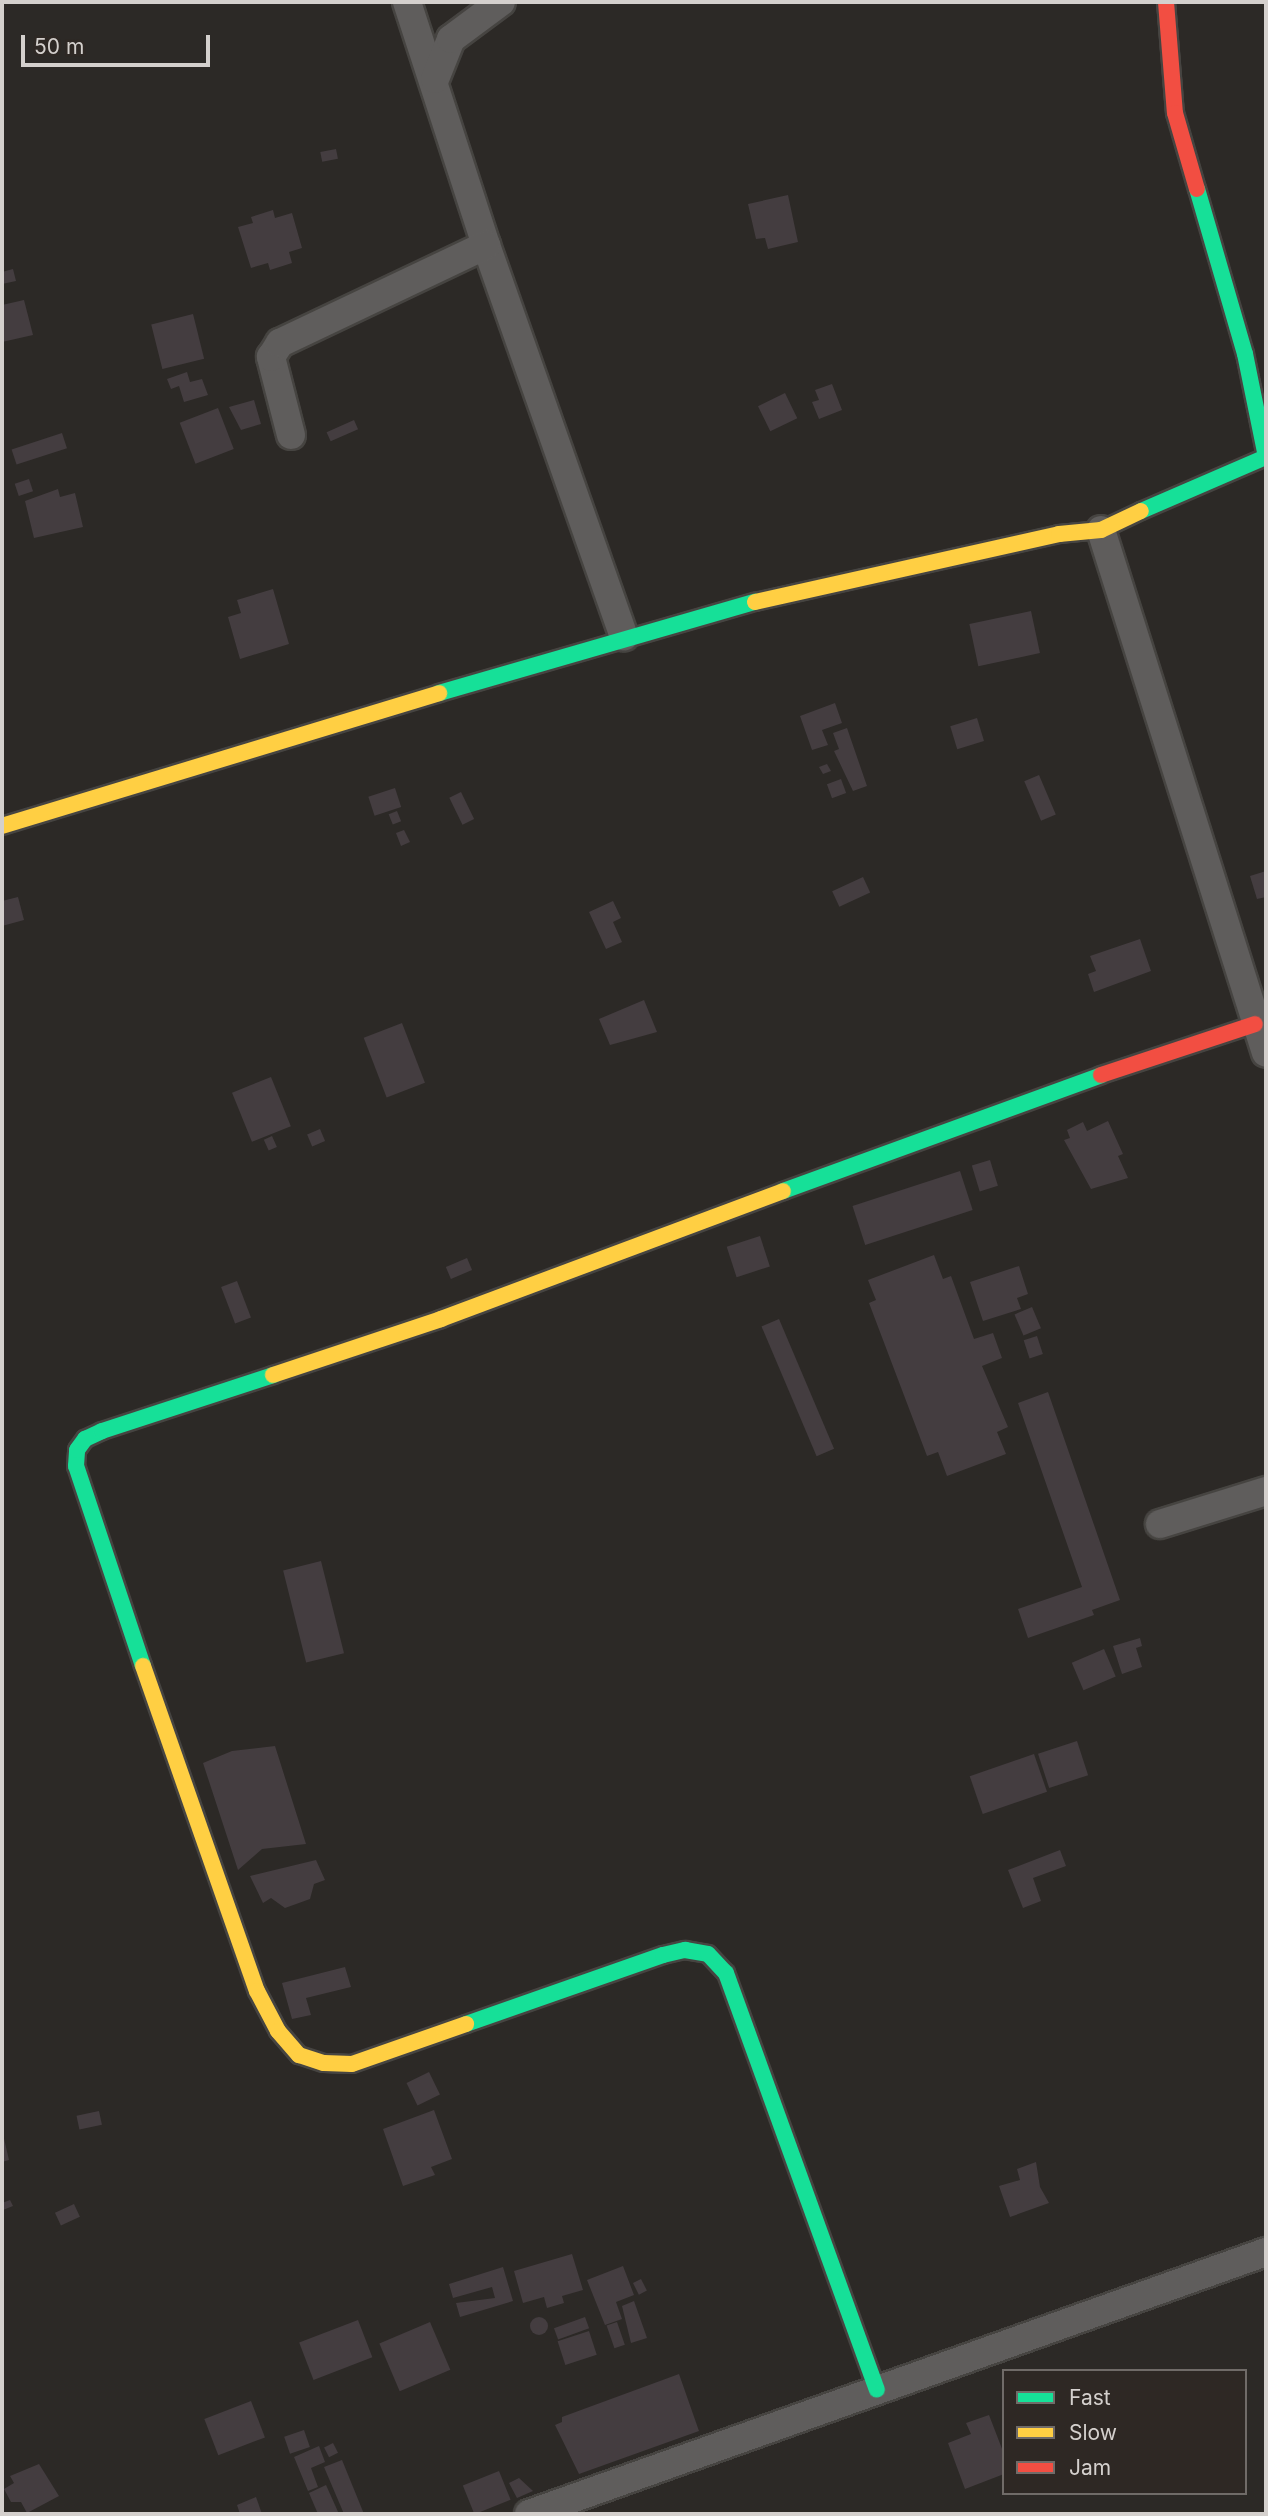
<!DOCTYPE html>
<html>
<head>
<meta charset="utf-8">
<style>
	body { margin:0 }
	#map { position:relative; width:1268px; height:2516px; overflow:hidden; background:#2c2926; font-family:Inter,sans-serif }
	div>[style] { position:absolute }
	.building>* { inset:0; background:#443d40; transform-origin:0 0 }
	.round { border-radius:50% }
	.roads { filter:drop-shadow(2px 0 #464441) drop-shadow(-2px 0 #464441) drop-shadow(0 2px #464441) drop-shadow(0 -2px #464441) }
	.street>* { height:28px; margin:-14px; padding:0 14px; transform-origin:14px; border-radius:14px; background:#5f5d5c }
	.fast>* { height:16px; margin:-8px; padding:0 8px; transform-origin:8px; border-radius:8px; background:#16e098 }
	.slow>* { height:16px; margin:-8px; padding:0 8px; transform-origin:8px; border-radius:8px; background:#ffcf43 }
	.jam>* { height:16px; margin:-8px; padding:0 8px; transform-origin:8px; border-radius:8px; background:#f24e42 }
	span { translate:-50% -50%; white-space:nowrap; text-align:center; line-height:1.15; -webkit-text-stroke:7px #2e2824; paint-order:stroke }
	.frame { position:absolute; inset:0; border:4px solid #d4d0cd; pointer-events:none }
	.legend { position:absolute; left:1002px; top:2369px; width:245px; height:126px; box-sizing:border-box; background:#2e2824; border:2px solid #706b68; margin:0; padding:9px 12px; list-style:none; font-size:21px; color:#d4d0cd }
	.legend li { display:flex; align-items:center; gap:14px; height:35px }
	.legend b { width:35px; border:2px solid #706b68 }
	.scale { position:absolute; left:21px; top:35px; width:189px; height:32px; box-sizing:border-box; border:4px solid #d4d0cd; border-top:0; padding-left:9px; font-size:21px; line-height:24px; white-space:nowrap; color:#d4d0cd; -webkit-text-stroke:5px #2e2824; paint-order:stroke }
</style>
</head>
<body>
<div id="map">
	<div class="building">
		<div style="left:336px;top:149px;width:10px;height:16px;rotate:79deg"></div>
		<div style="clip-path:polygon(788px 195px,798px 242px,768px 249px,765px 238px,756px 239px,748px 204px)"></div>
		<div style="clip-path:polygon(273px 210px,275px 218px,292px 213px,302px 248px,289px 252px,292px 263px,270px 270px,268px 263px,251px 268px,238px 227px,253px 223px,251px 217px)"></div>
		<div style="clip-path:polygon(13px 269px,16px 281px,2px 284px,2px 272px)"></div>
		<div style="clip-path:polygon(24px 300px,33px 335px,2px 342px,2px 305px)"></div>
		<div style="left:193px;top:314px;width:46px;height:43px;rotate:76deg"></div>
		<div style="clip-path:polygon(187px 372px,190px 382px,202px 379px,208px 395px,184px 402px,179px 386px,171px 389px,167px 379px)"></div>
		<div style="clip-path:polygon(832px 384px,842px 410px,819px 419px,812px 402px,819px 400px,815px 390px)"></div>
		<div style="left:785px;top:393px;width:28px;height:30px;rotate:64deg"></div>
		<div style="clip-path:polygon(254px 400px,261px 424px,241px 430px,229px 407px)"></div>
		<div style="left:218px;top:408px;width:44px;height:41px;rotate:69deg"></div>
		<div style="left:354px;top:420px;width:10px;height:30px;rotate:66deg"></div>
		<div style="left:62px;top:433px;width:16px;height:53px;rotate:72deg"></div>
		<div style="left:29px;top:479px;width:13px;height:15px;rotate:72deg"></div>
		<div style="clip-path:polygon(58px 489px,60px 497px,75px 493px,83px 527px,34px 538px,25px 501px)"></div>
		<div style="clip-path:polygon(273px 589px,289px 644px,240px 659px,228px 617px,241px 613px,237px 600px)"></div>
		<div style="left:1031px;top:611px;width:43px;height:63px;rotate:78deg"></div>
		<div style="clip-path:polygon(835px 703px,842px 723px,822px 730px,828px 745px,812px 750px,800px 716px)"></div>
		<div style="left:977px;top:718px;width:24px;height:28px;rotate:73deg"></div>
		<div style="clip-path:polygon(847px 728px,867px 786px,853px 791px,834px 751px,839px 749px,833px 733px)"></div>
		<div style="clip-path:polygon(827px 764px,831px 771px,823px 774px,819px 767px)"></div>
		<div style="left:1039px;top:775px;width:43px;height:16px;rotate:67deg"></div>
		<div style="left:841px;top:779px;width:15px;height:15px;rotate:70deg"></div>
		<div style="left:395px;top:788px;width:20px;height:28px;rotate:72deg"></div>
		<div style="left:461px;top:792px;width:30px;height:13px;rotate:64deg"></div>
		<div style="left:397px;top:811px;width:11px;height:9px;rotate:68deg"></div>
		<div style="clip-path:polygon(404px 830px,410px 842px,401px 846px,396px 833px)"></div>
		<div style="clip-path:polygon(1266px 871px,1266px 897px,1257px 899px,1250px 876px)"></div>
		<div style="left:863px;top:877px;width:17px;height:34px;rotate:65deg"></div>
		<div style="clip-path:polygon(18px 897px,24px 920px,2px 926px,2px 901px)"></div>
		<div style="clip-path:polygon(613px 901px,621px 918px,613px 922px,622px 942px,606px 949px,589px 912px)"></div>
		<div style="clip-path:polygon(1140px 939px,1151px 971px,1094px 992px,1088px 974px,1096px 971px,1090px 956px)"></div>
		<div style="clip-path:polygon(644px 1000px,657px 1032px,610px 1045px,599px 1019px)"></div>
		<div style="left:402px;top:1023px;width:64px;height:41px;rotate:69deg"></div>
		<div style="left:271px;top:1077px;width:53px;height:42px;rotate:68deg"></div>
		<div style="clip-path:polygon(1108px 1121px,1123px 1154px,1118px 1156px,1128px 1178px,1091px 1189px,1064px 1140px,1070px 1138px,1067px 1130px,1083px 1122px,1087px 1131px)"></div>
		<div style="left:320px;top:1129px;width:13px;height:14px;rotate:67deg"></div>
		<div style="left:272px;top:1136px;width:12px;height:9px;rotate:66deg"></div>
		<div style="left:990px;top:1160px;width:27px;height:19px;rotate:73deg"></div>
		<div style="left:960px;top:1171px;width:41px;height:113px;rotate:72deg"></div>
		<div style="left:760px;top:1236px;width:32px;height:35px;rotate:72deg"></div>
		<div style="clip-path:polygon(934px 1255px,943px 1279px,951px 1276px,974px 1339px,993px 1333px,1002px 1358px,982px 1366px,1008px 1427px,997px 1432px,1006px 1454px,947px 1476px,938px 1452px,927px 1456px,869px 1303px,876px 1300px,868px 1280px)"></div>
		<div style="left:467px;top:1258px;width:13px;height:23px;rotate:67deg"></div>
		<div style="clip-path:polygon(1019px 1266px,1028px 1294px,1017px 1298px,1021px 1309px,983px 1321px,970px 1282px)"></div>
		<div style="left:237px;top:1281px;width:39px;height:17px;rotate:69deg"></div>
		<div style="left:1032px;top:1307px;width:23px;height:19px;rotate:67deg"></div>
		<div style="left:779px;top:1319px;width:141px;height:19px;rotate:67deg"></div>
		<div style="left:1037px;top:1336px;width:19px;height:14px;rotate:72deg"></div>
		<div style="clip-path:polygon(1048px 1392px,1120px 1600px,1092px 1610px,1094px 1615px,1028px 1638px,1018px 1609px,1082px 1587px,1018px 1403px)"></div>
		<div style="left:321px;top:1561px;width:95px;height:39px;rotate:76deg"></div>
		<div style="clip-path:polygon(1140px 1638px,1142px 1646px,1136px 1648px,1142px 1667px,1122px 1674px,1113px 1646px)"></div>
		<div style="left:1104px;top:1649px;width:30px;height:35px;rotate:67deg"></div>
		<div style="left:1077px;top:1741px;width:36px;height:41px;rotate:72deg"></div>
		<div style="clip-path:polygon(275px 1746px,306px 1844px,262px 1849px,238px 1870px,203px 1763px,232px 1751px)"></div>
		<div style="left:1034px;top:1754px;width:40px;height:68px;rotate:71deg"></div>
		<div style="clip-path:polygon(1060px 1850px,1066px 1866px,1033px 1878px,1041px 1901px,1023px 1908px,1008px 1870px)"></div>
		<div style="clip-path:polygon(316px 1860px,325px 1880px,314px 1884px,310px 1899px,285px 1908px,271px 1898px,263px 1903px,250px 1876px)"></div>
		<div style="clip-path:polygon(345px 1967px,351px 1987px,306px 1998px,311px 2015px,292px 2019px,282px 1983px)"></div>
		<div style="left:429px;top:2072px;width:25px;height:25px;rotate:64deg"></div>
		<div style="clip-path:polygon(434px 2110px,452px 2159px,431px 2167px,435px 2175px,403px 2186px,383px 2129px)"></div>
		<div style="left:99px;top:2111px;width:14px;height:23px;rotate:78deg"></div>
		<div style="clip-path:polygon(2px 2130px,9px 2160px,2px 2162px)"></div>
		<div style="clip-path:polygon(1036px 2162px,1040px 2187px,1049px 2203px,1010px 2217px,999px 2186px,1020px 2180px,1017px 2169px)"></div>
		<div style="clip-path:polygon(10px 2200px,13px 2206px,3px 2210px,2px 2203px)"></div>
		<div style="left:74px;top:2204px;width:14px;height:21px;rotate:65deg"></div>
		<div style="clip-path:polygon(572px 2254px,583px 2290px,562px 2296px,564px 2303px,547px 2308px,544px 2297px,523px 2303px,514px 2271px)"></div>
		<div style="clip-path:polygon(623px 2266px,634px 2295px,616px 2302px,622px 2319px,605px 2325px,587px 2280px)"></div>
		<div style="clip-path:polygon(503px 2267px,513px 2301px,460px 2317px,456px 2303px,495px 2298px,492px 2287px,453px 2298px,449px 2284px)"></div>
		<div style="left:641px;top:2279px;width:13px;height:9px;rotate:63deg"></div>
		<div style="clip-path:polygon(634px 2301px,647px 2338px,631px 2343px,622px 2306px)"></div>
		<div class="round" style="left:530px;top:2317px;width:18px;height:18px"></div>
		<div style="left:585px;top:2317px;width:12px;height:33px;rotate:70deg"></div>
		<div style="left:358px;top:2320px;width:40px;height:63px;rotate:69deg"></div>
		<div style="left:430px;top:2322px;width:52px;height:55px;rotate:67deg"></div>
		<div style="left:617px;top:2322px;width:24px;height:11px;rotate:71deg"></div>
		<div style="left:589px;top:2331px;width:25px;height:33px;rotate:72deg"></div>
		<div style="clip-path:polygon(679px 2374px,699px 2431px,579px 2474px,555px 2425px,562px 2422px,562px 2417px)"></div>
		<div style="left:251px;top:2401px;width:39px;height:50px;rotate:69deg"></div>
		<div style="clip-path:polygon(989px 2415px,1004px 2454px,1004px 2474px,965px 2489px,948px 2443px,971px 2434px,966px 2423px)"></div>
		<div style="left:304px;top:2430px;width:18px;height:21px;rotate:71deg"></div>
		<div style="left:333px;top:2443px;width:11px;height:10px;rotate:63deg"></div>
		<div style="clip-path:polygon(319px 2446px,325px 2462px,311px 2468px,318px 2487px,308px 2491px,294px 2457px)"></div>
		<div style="clip-path:polygon(342px 2460px,364px 2514px,344px 2514px,324px 2467px)"></div>
		<div style="clip-path:polygon(39px 2464px,59px 2496px,27px 2513px,21px 2502px,11px 2502px,4px 2489px,14px 2483px,10px 2476px)"></div>
		<div style="left:499px;top:2471px;width:31px;height:39px;rotate:68deg"></div>
		<div style="clip-path:polygon(519px 2478px,533px 2491px,517px 2498px,509px 2483px)"></div>
		<div style="clip-path:polygon(326px 2485px,339px 2514px,318px 2514px,309px 2493px)"></div>
		<div style="clip-path:polygon(256px 2497px,262px 2514px,240px 2514px,237px 2505px)"></div>
	</div>
	<div class="roads">
		<div class="street">
			<div style="left:407px;top:2px;width:256px;rotate:72deg"></div>
			<div style="left:486px;top:245px;width:415px;rotate:70.6deg"></div>
			<div style="left:435px;top:79px;width:43px;rotate:-68.2deg"></div>
			<div style="left:451px;top:39px;width:62px;rotate:-36.5deg"></div>
			<div style="left:291px;top:435px;width:81px;rotate:-104.4deg"></div>
			<div style="left:271px;top:357px;width:17px;rotate:-57deg"></div>
			<div style="left:280px;top:343px;width:228px;rotate:-25.4deg"></div>
			<div style="left:1101px;top:530px;width:548px;rotate:72.49deg"></div>
			<div style="left:1160px;top:1524px;width:111px;rotate:-17.3deg"></div>
			<div style="left:529px;top:2514px;width:782px;rotate:-19.57deg"></div>
		</div>
		<div class="fast">
			<div style="left:1141px;top:511px;width:136px;rotate:-23.4deg"></div>
			<div style="left:1266px;top:457px;width:105px;rotate:-101.5deg"></div>
			<div style="left:1245px;top:354px;width:172px;rotate:-106.2deg"></div>
			<div style="left:439px;top:693px;width:329px;rotate:-16.1deg"></div>
			<div style="left:783px;top:1191px;width:338px;rotate:-20deg"></div>
			<div style="left:143px;top:1666px;width:211px;rotate:-108.5deg"></div>
			<div style="left:76px;top:1466px;width:16px;rotate:-86deg"></div>
			<div style="left:77px;top:1450px;width:14px;rotate:-54deg"></div>
			<div style="left:85px;top:1439px;width:19px;rotate:-25deg"></div>
			<div style="left:102px;top:1431px;width:180px;rotate:-18.1deg"></div>
			<div style="left:466px;top:2024px;width:209px;rotate:-19.3deg"></div>
			<div style="left:663px;top:1955px;width:23px;rotate:-13deg"></div>
			<div style="left:685px;top:1950px;width:23px;rotate:10deg"></div>
			<div style="left:708px;top:1954px;width:26px;rotate:47deg"></div>
			<div style="left:726px;top:1973px;width:443px;rotate:70.1deg"></div>
		</div>
		<div class="slow">
			<div style="left:755px;top:602px;width:312px;rotate:-12.6deg"></div>
			<div style="left:1059px;top:534px;width:42px;rotate:-5.4deg"></div>
			<div style="left:1101px;top:530px;width:44px;rotate:-25.4deg"></div>
			<div style="left:2px;top:826px;width:457px;rotate:-16.9deg"></div>
			<div style="left:273px;top:1375px;width:177px;rotate:-18.4deg"></div>
			<div style="left:441px;top:1319px;width:365px;rotate:-20.5deg"></div>
			<div style="left:143px;top:1666px;width:344px;rotate:70.7deg"></div>
			<div style="left:257px;top:1991px;width:45px;rotate:62.3deg"></div>
			<div style="left:278px;top:2031px;width:32px;rotate:49deg"></div>
			<div style="left:299px;top:2055px;width:26px;rotate:18deg"></div>
			<div style="left:324px;top:2063px;width:28px;rotate:2deg"></div>
			<div style="left:352px;top:2064px;width:121px;rotate:-19.3deg"></div>
		</div>
		<div class="jam">
			<div style="left:1166px;top:2px;width:111px;rotate:85.4deg"></div>
			<div style="left:1175px;top:113px;width:79px;rotate:73.9deg"></div>
			<div style="left:1101px;top:1075px;width:162px;rotate:-18.3deg"></div>
		</div>
	</div>
	<div class="frame"></div>
	<ul class="legend">
	<li><b style="height:9px;background:#16e098"></b>Fast</li>
	<li><b style="height:9px;background:#ffcf43"></b>Slow</li>
	<li><b style="height:9px;background:#f24e42"></b>Jam</li>
	</ul>
	<div class="scale">50 m</div>
</div>
</body>
</html>
